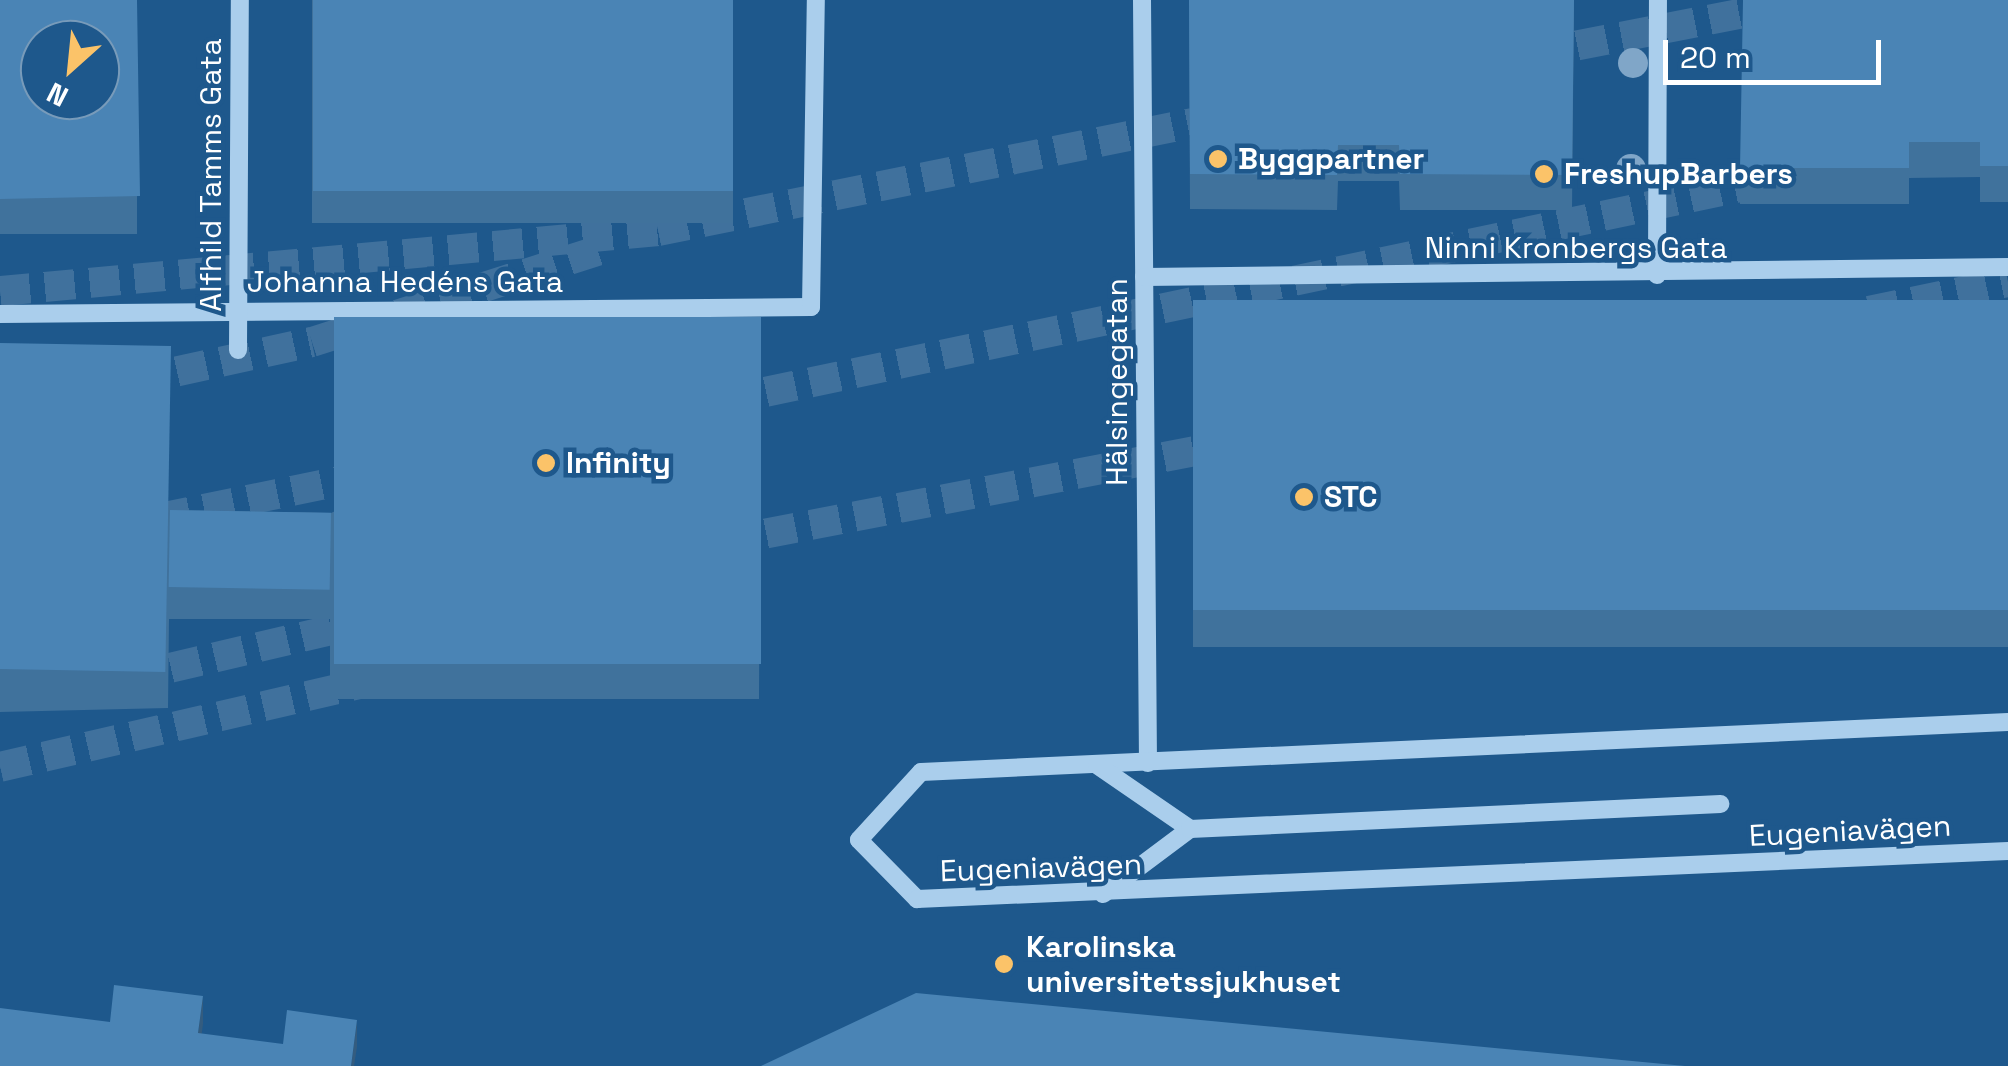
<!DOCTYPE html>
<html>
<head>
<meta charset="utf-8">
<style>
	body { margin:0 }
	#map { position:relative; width:2008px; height:1066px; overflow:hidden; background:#1e588c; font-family:"Space Grotesk",sans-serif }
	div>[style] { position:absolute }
	.highway-tunnel>* { height:30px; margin-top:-15px; transform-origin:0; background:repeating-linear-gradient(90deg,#40719d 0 30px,transparent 0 45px) }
	.minor>* { height:18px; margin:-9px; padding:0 9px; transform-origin:9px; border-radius:9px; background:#aaceec }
	.trees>* { width:30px; height:30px; margin:-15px; border-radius:50%; background:#80a6c8 }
	.wall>* { inset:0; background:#40729c; transform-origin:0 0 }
	.shaded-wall>* { inset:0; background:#345c7f }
	.building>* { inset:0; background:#4a84b5; transform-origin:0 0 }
	.dots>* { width:28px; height:28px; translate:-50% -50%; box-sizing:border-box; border:5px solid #1e588c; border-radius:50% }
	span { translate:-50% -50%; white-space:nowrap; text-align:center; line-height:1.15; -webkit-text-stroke:9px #1e588c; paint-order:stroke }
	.poi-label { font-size:30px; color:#fff; font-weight:700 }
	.left { translate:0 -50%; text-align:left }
	.street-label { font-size:30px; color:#fff }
	.north { position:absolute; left:20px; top:20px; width:100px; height:100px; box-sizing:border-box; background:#1e588c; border:2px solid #789bba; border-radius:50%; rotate:207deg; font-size:28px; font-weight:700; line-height:40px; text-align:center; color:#fff }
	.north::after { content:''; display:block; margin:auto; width:35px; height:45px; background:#fbc369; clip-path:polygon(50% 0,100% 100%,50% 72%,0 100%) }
	.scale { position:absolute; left:1663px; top:40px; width:218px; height:45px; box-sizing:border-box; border:5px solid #fff; border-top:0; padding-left:12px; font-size:30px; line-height:35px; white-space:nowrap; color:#fff; -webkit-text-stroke:8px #1e588c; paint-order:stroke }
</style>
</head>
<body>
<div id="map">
	<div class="highway-tunnel">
		<div style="left:1533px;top:54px;width:282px;rotate:-11deg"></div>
		<div style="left:0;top:291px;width:661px;rotate:-5.21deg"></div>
		<div style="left:658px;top:231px;width:581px;rotate:-11.41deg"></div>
		<div style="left:1869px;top:311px;width:142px;rotate:-11.8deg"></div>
		<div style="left:133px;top:381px;width:183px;rotate:-12.3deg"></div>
		<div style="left:312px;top:342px;width:305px;rotate:-17.7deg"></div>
		<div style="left:722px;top:401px;width:1079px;rotate:-11.87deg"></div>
		<div style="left:160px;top:518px;width:213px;rotate:-11.6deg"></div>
		<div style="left:722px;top:542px;width:519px;rotate:-10.88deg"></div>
		<div style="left:127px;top:678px;width:250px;rotate:-13.2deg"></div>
		<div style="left:0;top:767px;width:377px;rotate:-13deg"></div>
	</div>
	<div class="minor">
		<div style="left:1142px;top:0;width:763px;rotate:89.55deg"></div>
		<div style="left:1657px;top:275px;width:275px;rotate:-89.8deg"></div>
		<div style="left:1144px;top:277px;width:864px;rotate:-0.66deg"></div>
		<div style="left:0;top:314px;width:811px;rotate:-0.49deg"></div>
		<div style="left:811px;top:307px;width:307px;rotate:-89.1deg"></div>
		<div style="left:238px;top:350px;width:350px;rotate:-89.7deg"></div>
		<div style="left:2008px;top:722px;width:1088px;rotate:177.37deg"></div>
		<div style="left:921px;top:772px;width:92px;rotate:132.4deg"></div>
		<div style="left:859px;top:840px;width:83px;rotate:45.5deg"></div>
		<div style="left:917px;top:899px;width:1092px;rotate:-2.52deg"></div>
		<div style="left:1097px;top:765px;width:113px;rotate:34.5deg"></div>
		<div style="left:1103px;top:894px;width:109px;rotate:-36.8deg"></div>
		<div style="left:1190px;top:829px;width:531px;rotate:-2.7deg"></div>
	</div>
	<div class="trees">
		<div style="left:1633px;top:63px"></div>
		<div style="left:1631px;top:169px"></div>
	</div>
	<div class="wall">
		<div style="left:0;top:0;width:137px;height:234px"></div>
		<div style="left:312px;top:0;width:421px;height:223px"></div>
		<div style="clip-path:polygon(1189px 0,1574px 0,1572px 210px,1400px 210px,1399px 181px,1338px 181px,1337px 210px,1190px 209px)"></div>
		<div style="clip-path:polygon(2008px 0,2008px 202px,1980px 202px,1980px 177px,1909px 178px,1909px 204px,1740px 204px,1740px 168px)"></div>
		<div style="left:2008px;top:300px;width:347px;height:815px;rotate:90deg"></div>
		<div style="clip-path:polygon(761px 317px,759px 699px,330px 699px,330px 619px,169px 619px,168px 708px,0 712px,0 348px,170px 510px,331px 513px)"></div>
	</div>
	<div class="shaded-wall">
		<div style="clip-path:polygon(203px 996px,203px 1024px,198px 1061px,198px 1033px)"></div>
		<div style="clip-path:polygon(357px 1020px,357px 1047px,354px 1066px,351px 1066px)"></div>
	</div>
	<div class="building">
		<div style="clip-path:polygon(evenodd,0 0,137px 0,140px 196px,0 199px,0 0,40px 40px,100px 40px,100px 100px,40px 100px,40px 40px)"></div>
		<div style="left:313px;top:0;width:420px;height:191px"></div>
		<div style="clip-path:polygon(1189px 0,1574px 0,1572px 175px,1400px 174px,1399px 145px,1338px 145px,1337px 175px,1190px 174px)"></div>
		<div style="clip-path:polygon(1743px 0,2008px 0,2008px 166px,1980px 166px,1980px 142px,1909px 142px,1909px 168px,1740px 168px)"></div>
		<div style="left:2008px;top:300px;width:310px;height:815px;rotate:90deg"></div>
		<div style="left:761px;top:317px;width:347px;height:427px;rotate:90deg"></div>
		<div style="left:171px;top:346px;width:326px;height:171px;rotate:91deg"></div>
		<div style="left:170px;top:510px;width:161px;height:77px;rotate:1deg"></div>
		<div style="clip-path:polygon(114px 985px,203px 996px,198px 1033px,283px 1044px,287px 1010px,357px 1020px,351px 1066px,0 1066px,0 1008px,110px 1022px)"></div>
		<div style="clip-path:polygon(916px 993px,1685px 1066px,761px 1066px)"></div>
	</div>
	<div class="dots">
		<div style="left:1218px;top:159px;background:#fbc369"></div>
		<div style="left:1544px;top:174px;background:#fbc369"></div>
		<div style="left:546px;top:463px;background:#fbc369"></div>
		<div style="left:1304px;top:497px;background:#fbc369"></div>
		<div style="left:1004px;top:964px;background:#fbc369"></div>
	</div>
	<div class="poi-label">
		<span class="left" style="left:1238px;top:159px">Byggpartner</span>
		<span class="left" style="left:1564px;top:174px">FreshupBarbers</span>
		<span class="left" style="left:566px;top:463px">Infinity</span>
		<span class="left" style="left:1324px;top:497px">STC</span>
		<span class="left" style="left:1026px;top:964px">Karolinska<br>universitetssjukhuset</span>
	</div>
	<div class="street-label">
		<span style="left:211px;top:175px;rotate:-90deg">Alfhild Tamms Gata</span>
		<span style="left:1576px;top:248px">Ninni Kronbergs Gata</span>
		<span style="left:405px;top:282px">Johanna Hedéns Gata</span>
		<span style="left:1117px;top:382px;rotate:-90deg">Hälsingegatan</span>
		<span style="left:1850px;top:831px;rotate:-3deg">Eugeniavägen</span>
		<span style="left:1041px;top:868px;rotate:-2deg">Eugeniavägen</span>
	</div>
	<div class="north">N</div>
	<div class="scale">20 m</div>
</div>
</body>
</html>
